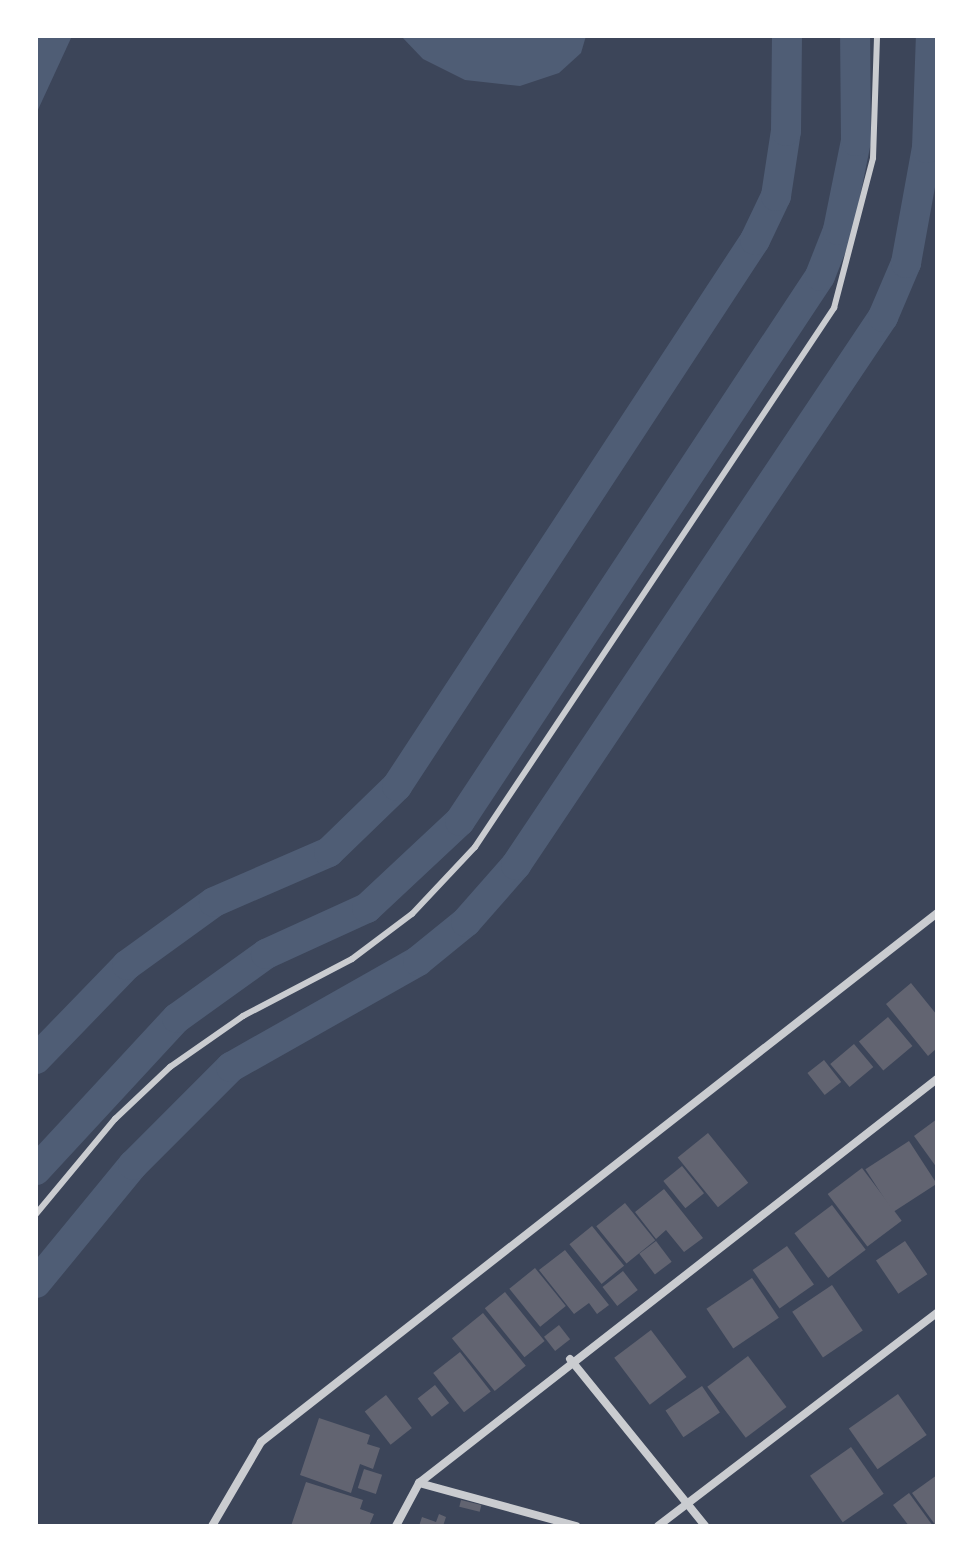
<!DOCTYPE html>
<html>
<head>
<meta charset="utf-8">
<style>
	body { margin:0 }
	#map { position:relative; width:973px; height:1562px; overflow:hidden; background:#2d3142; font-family:"Titillium Web",sans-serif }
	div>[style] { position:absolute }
	.green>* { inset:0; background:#3c4559; transform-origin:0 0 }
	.water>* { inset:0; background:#4f5d75 }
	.canal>* { height:30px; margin:-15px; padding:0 15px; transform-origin:15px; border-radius:15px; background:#4f5d75 }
	.building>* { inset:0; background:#626471; transform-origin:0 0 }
	.service>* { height:6px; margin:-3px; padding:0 3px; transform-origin:3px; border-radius:3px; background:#caccd0 }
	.minor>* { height:8px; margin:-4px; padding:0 4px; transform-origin:4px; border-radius:4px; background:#caccd0 }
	span { translate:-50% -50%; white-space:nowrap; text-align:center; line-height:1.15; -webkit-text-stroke:8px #fff; paint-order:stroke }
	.frame { position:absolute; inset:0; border:38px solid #fff; pointer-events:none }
</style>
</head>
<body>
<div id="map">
	<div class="green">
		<div style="left:36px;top:36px;width:901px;height:1490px"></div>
	</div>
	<div class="water">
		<div style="clip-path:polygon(36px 36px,72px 36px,36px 114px)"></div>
		<div style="clip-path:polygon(401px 36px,586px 36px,581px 53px,559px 73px,520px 86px,465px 80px,423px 59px)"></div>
	</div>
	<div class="canal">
		<div style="left:36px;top:1059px;width:131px;rotate:-45.9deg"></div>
		<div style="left:127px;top:965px;width:107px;rotate:-35.9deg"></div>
		<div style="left:214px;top:902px;width:125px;rotate:-23.5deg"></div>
		<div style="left:329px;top:852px;width:95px;rotate:-44.1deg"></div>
		<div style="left:397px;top:786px;width:653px;rotate:-56.75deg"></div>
		<div style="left:755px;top:240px;width:49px;rotate:-64.5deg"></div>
		<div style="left:776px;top:196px;width:66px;rotate:-81.3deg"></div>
		<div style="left:786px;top:131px;width:95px;rotate:-89.4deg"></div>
		<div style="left:36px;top:1170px;width:207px;rotate:-47.2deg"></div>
		<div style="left:177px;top:1018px;width:110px;rotate:-35.7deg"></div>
		<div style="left:266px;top:954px;width:111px;rotate:-24.5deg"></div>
		<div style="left:367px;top:908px;width:127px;rotate:-43.1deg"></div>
		<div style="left:460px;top:821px;width:653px;rotate:-56.55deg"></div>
		<div style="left:820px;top:276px;width:49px;rotate:-68.6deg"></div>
		<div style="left:838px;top:230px;width:91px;rotate:-78.6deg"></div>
		<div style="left:856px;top:141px;width:105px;rotate:-90.5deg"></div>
		<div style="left:36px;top:1283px;width:153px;rotate:-50.6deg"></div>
		<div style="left:133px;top:1165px;width:139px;rotate:-45deg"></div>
		<div style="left:231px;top:1067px;width:215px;rotate:-29.5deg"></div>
		<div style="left:418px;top:961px;width:62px;rotate:-39.1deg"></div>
		<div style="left:466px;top:922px;width:76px;rotate:-48.7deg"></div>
		<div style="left:516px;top:865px;width:660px;rotate:-56.19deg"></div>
		<div style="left:883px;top:317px;width:59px;rotate:-66.9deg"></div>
		<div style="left:906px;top:263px;width:117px;rotate:-79.7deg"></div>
		<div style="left:927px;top:148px;width:112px;rotate:-88deg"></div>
	</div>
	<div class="building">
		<div style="clip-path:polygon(911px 983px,937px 1015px,937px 1048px,928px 1056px,886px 1004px)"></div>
		<div style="left:888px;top:1017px;width:38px;height:38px;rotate:50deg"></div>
		<div style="left:854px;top:1044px;width:30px;height:31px;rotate:50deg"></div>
		<div style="left:824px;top:1060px;width:28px;height:21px;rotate:52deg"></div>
		<div style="clip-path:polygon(937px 1119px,937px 1168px,914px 1136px)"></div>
		<div style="left:708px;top:1133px;width:64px;height:39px;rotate:51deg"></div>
		<div style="left:909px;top:1141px;width:51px;height:52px;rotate:57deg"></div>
		<div style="left:682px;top:1166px;width:35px;height:24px;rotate:51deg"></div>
		<div style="left:862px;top:1168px;width:66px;height:43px;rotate:53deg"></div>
		<div style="clip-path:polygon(664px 1189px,703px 1238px,684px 1252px,666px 1230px,656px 1239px,635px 1212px)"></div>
		<div style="left:625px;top:1203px;width:48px;height:37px;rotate:51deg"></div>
		<div style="left:832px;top:1205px;width:56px;height:47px;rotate:53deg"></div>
		<div style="left:592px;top:1226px;width:51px;height:29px;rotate:51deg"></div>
		<div style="left:656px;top:1241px;width:26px;height:21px;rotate:53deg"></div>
		<div style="left:905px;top:1241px;width:40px;height:35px;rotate:56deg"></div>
		<div style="left:787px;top:1246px;width:47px;height:42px;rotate:55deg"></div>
		<div style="clip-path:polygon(565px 1250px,609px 1305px,597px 1314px,589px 1303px,574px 1314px,539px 1270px)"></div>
		<div style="left:535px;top:1268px;width:49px;height:33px;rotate:51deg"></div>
		<div style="left:623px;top:1271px;width:24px;height:26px;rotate:52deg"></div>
		<div style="left:752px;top:1278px;width:48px;height:55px;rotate:56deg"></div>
		<div style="left:832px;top:1285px;width:55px;height:48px;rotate:56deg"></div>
		<div style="left:505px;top:1292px;width:63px;height:26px;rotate:51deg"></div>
		<div style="left:483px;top:1313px;width:68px;height:40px;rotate:51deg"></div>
		<div style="left:559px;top:1325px;width:18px;height:19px;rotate:52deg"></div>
		<div style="left:651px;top:1330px;width:59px;height:46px;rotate:53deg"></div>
		<div style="left:460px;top:1352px;width:50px;height:34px;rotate:52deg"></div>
		<div style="left:748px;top:1356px;width:64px;height:51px;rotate:53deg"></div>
		<div style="left:435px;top:1385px;width:23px;height:22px;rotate:52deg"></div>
		<div style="left:702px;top:1386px;width:32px;height:44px;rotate:56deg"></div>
		<div style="left:898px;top:1394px;width:50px;height:60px;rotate:55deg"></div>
		<div style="left:386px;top:1395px;width:42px;height:27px;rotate:52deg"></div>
		<div style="clip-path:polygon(319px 1418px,370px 1435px,367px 1444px,380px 1448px,373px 1469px,360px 1464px,351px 1493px,300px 1475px)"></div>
		<div style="left:851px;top:1447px;width:57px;height:50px;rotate:55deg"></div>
		<div style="left:364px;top:1469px;width:19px;height:20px;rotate:18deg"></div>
		<div style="clip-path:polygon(937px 1475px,937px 1526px,936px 1526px,912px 1493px)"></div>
		<div style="clip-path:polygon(306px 1482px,363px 1500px,360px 1509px,374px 1514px,369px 1526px,291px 1526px)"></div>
		<div style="clip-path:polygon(909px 1493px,933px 1526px,909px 1526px,893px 1505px)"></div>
		<div style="left:461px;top:1500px;width:21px;height:7px;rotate:14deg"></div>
		<div style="clip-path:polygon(439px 1514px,446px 1517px,443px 1526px,419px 1526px,422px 1517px,436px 1522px)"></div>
	</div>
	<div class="service">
		<div style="left:36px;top:1214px;width:124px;rotate:-50.3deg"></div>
		<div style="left:115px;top:1119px;width:76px;rotate:-43.4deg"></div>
		<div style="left:170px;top:1067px;width:89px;rotate:-34.9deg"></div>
		<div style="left:243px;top:1016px;width:123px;rotate:-27.6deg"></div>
		<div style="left:352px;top:959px;width:75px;rotate:-36.9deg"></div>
		<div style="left:412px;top:914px;width:92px;rotate:-46.8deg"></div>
		<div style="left:475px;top:847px;width:648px;rotate:-56.33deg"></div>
		<div style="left:834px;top:308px;width:155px;rotate:-75.4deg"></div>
		<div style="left:873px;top:158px;width:122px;rotate:-88.1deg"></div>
	</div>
	<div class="minor">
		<div style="left:570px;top:1359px;width:215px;rotate:51deg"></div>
		<div style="left:419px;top:1483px;width:163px;rotate:15.3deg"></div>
		<div style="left:212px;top:1526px;width:97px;rotate:-59.7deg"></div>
		<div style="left:261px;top:1442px;width:858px;rotate:-38.04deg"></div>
		<div style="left:396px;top:1526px;width:49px;rotate:-61.9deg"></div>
		<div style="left:419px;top:1483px;width:657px;rotate:-37.95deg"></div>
		<div style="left:658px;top:1526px;width:351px;rotate:-37.4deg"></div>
	</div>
	<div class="frame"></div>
</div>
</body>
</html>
